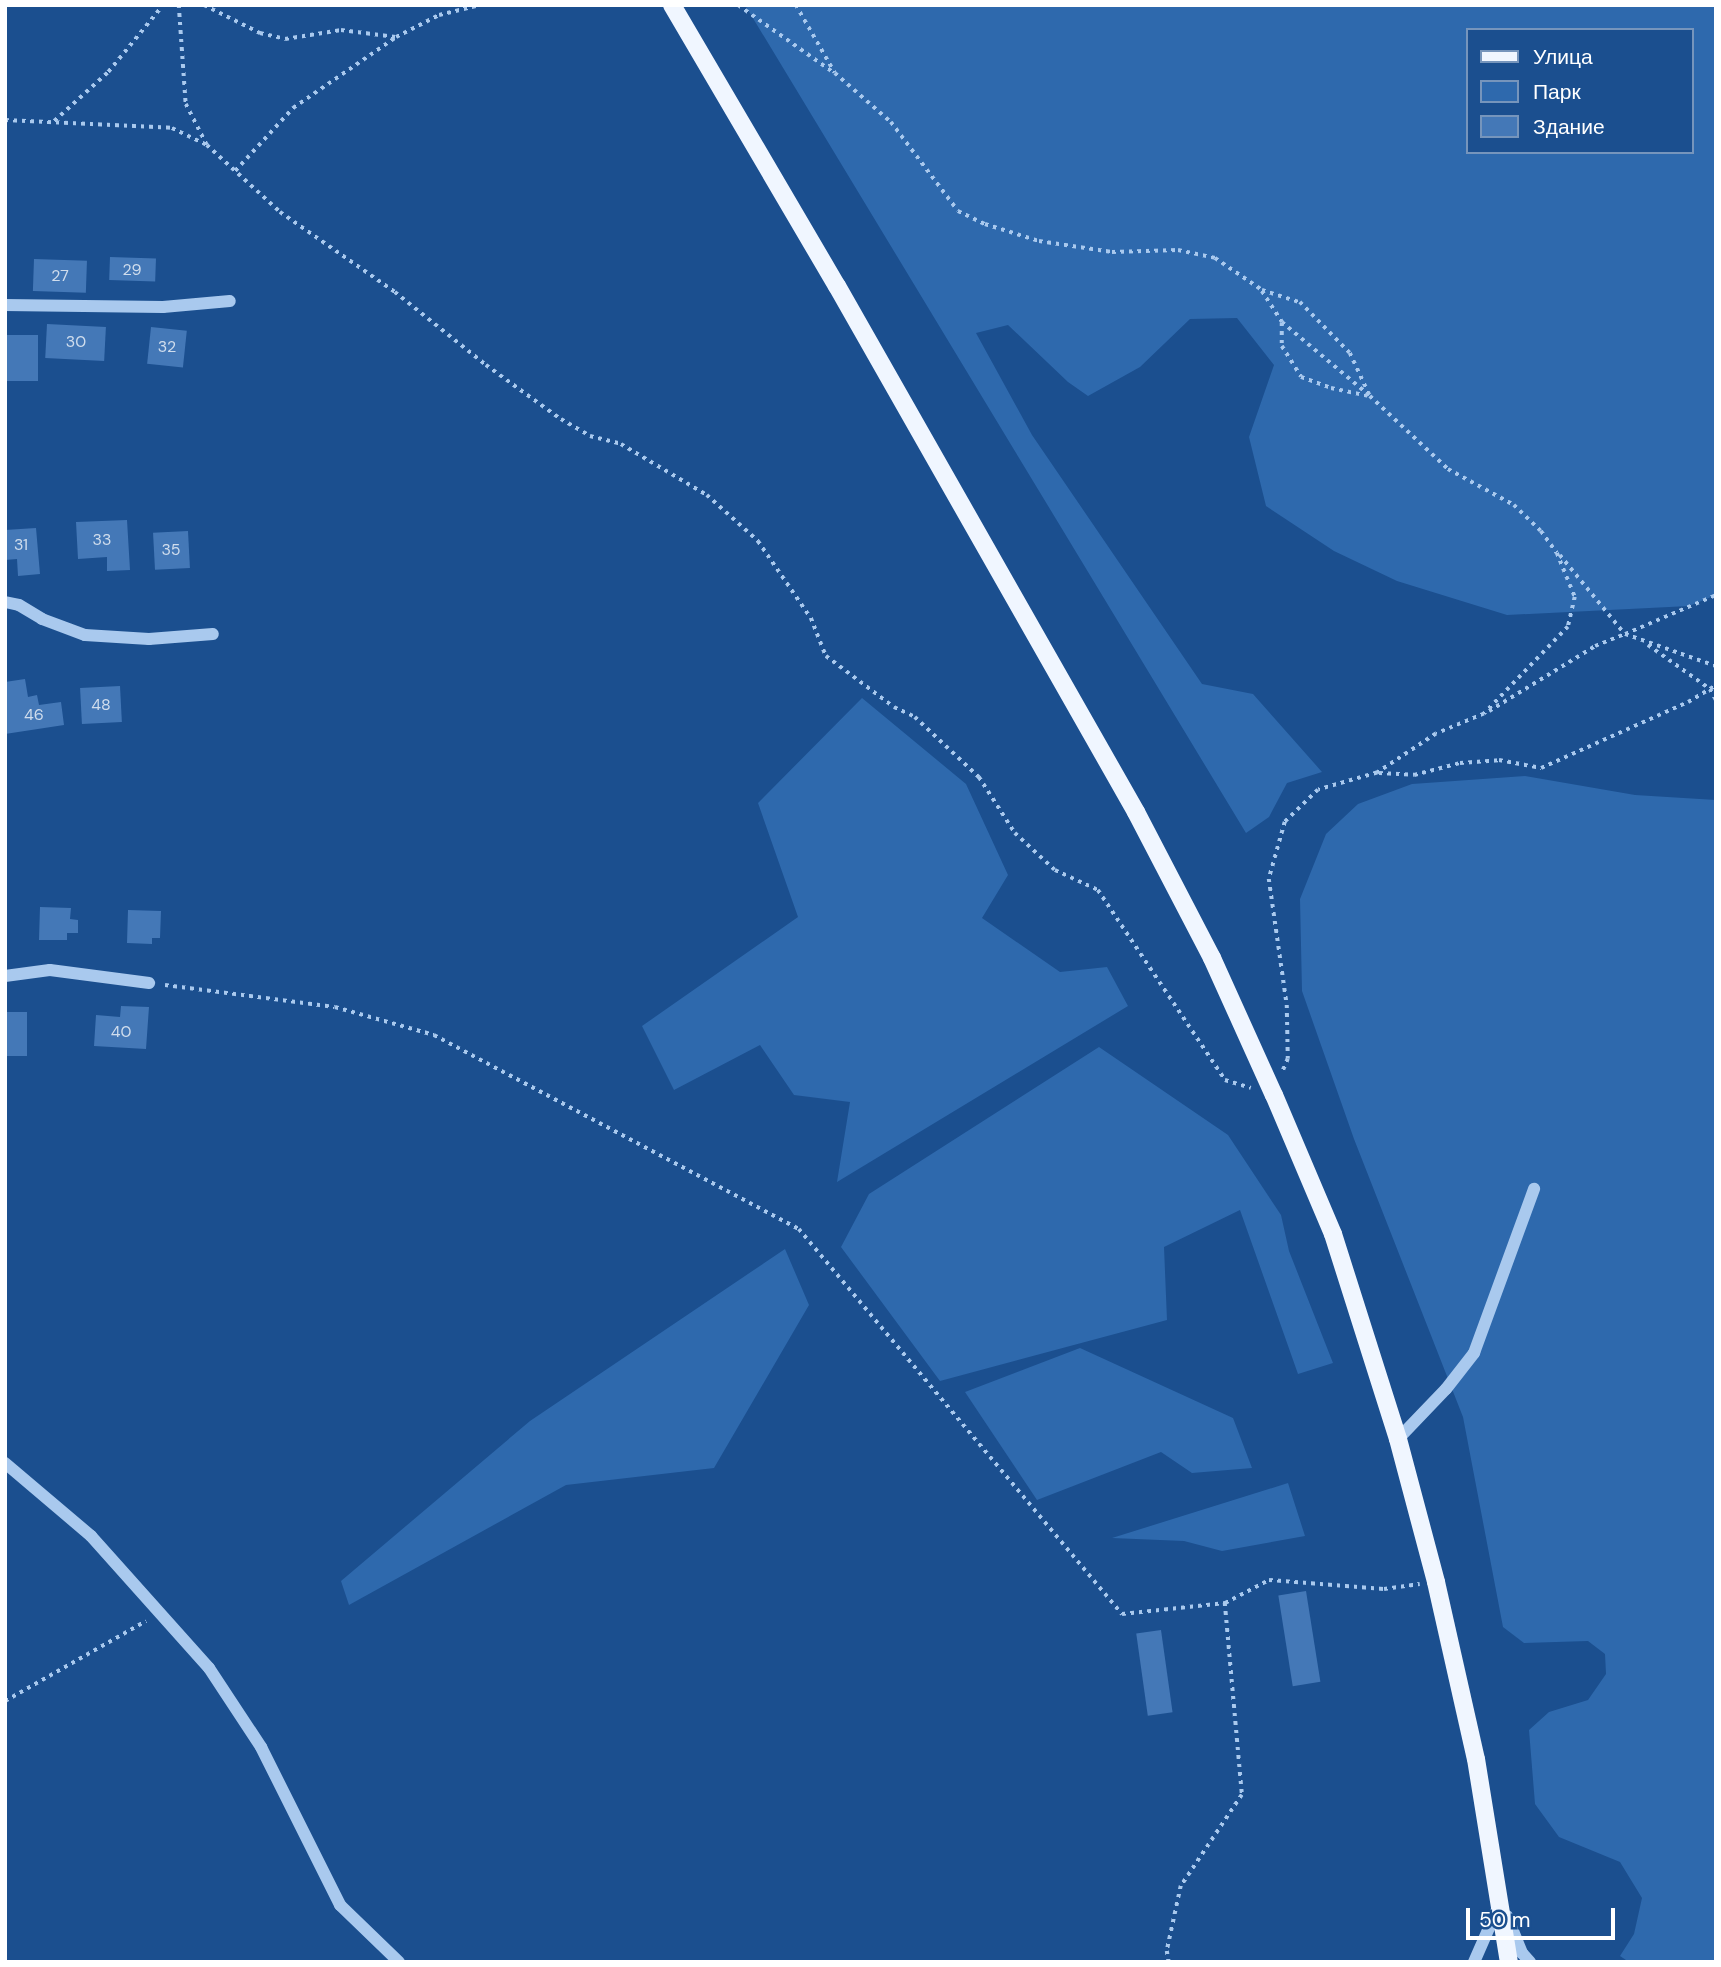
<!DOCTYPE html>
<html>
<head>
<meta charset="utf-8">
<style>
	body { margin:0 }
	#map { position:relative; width:1721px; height:1967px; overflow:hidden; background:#1b4f8f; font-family:"DM Sans",sans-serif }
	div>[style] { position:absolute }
	.green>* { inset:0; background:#2e69ad }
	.building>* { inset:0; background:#4478b7; transform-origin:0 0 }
	.path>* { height:3.5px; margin-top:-1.75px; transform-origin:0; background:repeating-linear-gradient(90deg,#a9c9ee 0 3.5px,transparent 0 8.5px) }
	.minor>* { height:12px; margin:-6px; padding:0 6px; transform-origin:6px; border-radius:6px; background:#a9c9ee }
	.major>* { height:18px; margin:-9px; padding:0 9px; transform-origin:9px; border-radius:9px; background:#f0f6ff }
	span { translate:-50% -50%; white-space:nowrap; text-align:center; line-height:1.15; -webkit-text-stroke:7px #1b4f8f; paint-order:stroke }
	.number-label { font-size:16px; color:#d0dded }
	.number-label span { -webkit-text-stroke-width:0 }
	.frame { position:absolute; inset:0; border:7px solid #fff; pointer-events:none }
	.legend { position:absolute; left:1466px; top:28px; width:228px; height:126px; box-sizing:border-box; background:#1b4f8f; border:2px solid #7695bc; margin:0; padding:9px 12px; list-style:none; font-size:21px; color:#fff }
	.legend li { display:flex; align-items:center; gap:14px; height:35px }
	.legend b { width:35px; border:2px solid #7695bc }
	.scale { position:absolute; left:1466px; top:1908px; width:149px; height:32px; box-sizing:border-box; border:4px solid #fff; border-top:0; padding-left:9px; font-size:21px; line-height:24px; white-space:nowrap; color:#fff; -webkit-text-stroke:5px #1b4f8f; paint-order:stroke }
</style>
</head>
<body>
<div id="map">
	<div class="green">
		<div style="clip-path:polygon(evenodd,745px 5px,1716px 5px,1716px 595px,1689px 606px,1507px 615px,1397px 581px,1334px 551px,1266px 506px,1249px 437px,1274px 365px,1237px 318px,1190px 319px,1140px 367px,1088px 396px,1068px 382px,1008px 325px,976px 333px,1032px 435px,1202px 684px,1253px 694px,1322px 772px,1287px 783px,1269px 817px,1246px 833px,745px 5px,1467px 30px,1691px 30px,1691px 152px,1467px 152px,1467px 30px)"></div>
		<div style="clip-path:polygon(862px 698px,966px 784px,1008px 875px,982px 918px,1060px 972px,1107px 967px,1128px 1006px,837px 1182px,850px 1102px,794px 1095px,760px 1045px,674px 1090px,642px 1026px,798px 917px,758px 803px)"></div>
		<div style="clip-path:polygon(1525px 776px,1635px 795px,1716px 800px,1716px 1962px,1629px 1962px,1620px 1956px,1634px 1934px,1642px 1898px,1620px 1862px,1559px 1837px,1535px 1804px,1529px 1730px,1549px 1712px,1588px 1700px,1606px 1674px,1605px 1654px,1588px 1641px,1524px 1643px,1503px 1627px,1463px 1417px,1354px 1139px,1302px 991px,1300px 899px,1326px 834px,1358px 804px,1412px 784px)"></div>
		<div style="clip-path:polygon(1099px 1047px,1228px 1135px,1281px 1215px,1289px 1251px,1333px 1363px,1298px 1374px,1240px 1210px,1164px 1247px,1167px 1320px,940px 1381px,841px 1247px,869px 1194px)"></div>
		<div style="clip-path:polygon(785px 1249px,809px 1305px,714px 1468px,566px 1485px,349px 1605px,341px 1581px,530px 1421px)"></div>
		<div style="clip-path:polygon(1080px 1348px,1233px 1418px,1252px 1468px,1192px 1473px,1161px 1452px,1037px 1500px,965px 1392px)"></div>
		<div style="clip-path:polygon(1288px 1483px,1305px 1536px,1222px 1551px,1184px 1541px,1112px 1538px)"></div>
	</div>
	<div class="building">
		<div style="left:110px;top:257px;width:46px;height:23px;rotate:2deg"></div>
		<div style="left:34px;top:259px;width:53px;height:32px;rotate:2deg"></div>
		<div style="left:47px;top:324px;width:59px;height:34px;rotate:3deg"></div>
		<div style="left:151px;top:327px;width:36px;height:37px;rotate:6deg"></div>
		<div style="left:5px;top:335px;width:33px;height:46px"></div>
		<div style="clip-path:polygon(127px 520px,130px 570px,107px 571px,107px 557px,78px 559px,76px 522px)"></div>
		<div style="clip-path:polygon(36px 528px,40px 574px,18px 576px,17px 559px,5px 560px,5px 530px)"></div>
		<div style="left:188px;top:531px;width:37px;height:35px;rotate:87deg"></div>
		<div style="clip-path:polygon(25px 679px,28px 697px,37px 695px,39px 705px,61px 702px,64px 725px,5px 734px,5px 682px)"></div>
		<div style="left:120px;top:686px;width:36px;height:40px;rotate:87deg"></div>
		<div style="clip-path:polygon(40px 907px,71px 908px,70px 919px,78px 920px,78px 933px,67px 933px,67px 940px,39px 940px)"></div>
		<div style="clip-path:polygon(128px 910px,161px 911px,160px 938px,152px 938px,152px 944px,127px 943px)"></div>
		<div style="clip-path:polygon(121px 1006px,149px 1007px,146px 1049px,94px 1046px,96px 1015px,120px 1017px)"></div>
		<div style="left:5px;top:1012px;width:22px;height:44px"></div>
		<div style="left:1306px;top:1591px;width:92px;height:28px;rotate:81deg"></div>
		<div style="left:1161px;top:1630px;width:83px;height:25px;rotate:82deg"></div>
	</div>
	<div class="path">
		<div style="left:179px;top:5px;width:99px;rotate:86deg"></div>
		<div style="left:186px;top:104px;width:46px;rotate:62.9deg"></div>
		<div style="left:204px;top:5px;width:63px;rotate:26.6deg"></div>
		<div style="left:260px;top:33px;width:26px;rotate:13deg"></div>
		<div style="left:285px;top:39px;width:57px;rotate:-9.1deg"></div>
		<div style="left:341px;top:30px;width:55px;rotate:7.3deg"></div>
		<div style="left:396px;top:37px;width:48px;rotate:-27.1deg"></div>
		<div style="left:439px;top:15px;width:42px;rotate:-13.7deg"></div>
		<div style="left:738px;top:5px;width:116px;rotate:35.2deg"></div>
		<div style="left:796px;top:5px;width:78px;rotate:60.2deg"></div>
		<div style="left:835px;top:73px;width:74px;rotate:41.2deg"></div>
		<div style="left:891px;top:122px;width:111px;rotate:53deg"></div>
		<div style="left:958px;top:211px;width:30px;rotate:26deg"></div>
		<div style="left:985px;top:224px;width:57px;rotate:17.5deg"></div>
		<div style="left:1039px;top:241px;width:74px;rotate:8.6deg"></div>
		<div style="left:1112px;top:252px;width:66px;rotate:-1.7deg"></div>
		<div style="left:1178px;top:250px;width:38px;rotate:12deg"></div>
		<div style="left:1215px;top:258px;width:57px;rotate:34.2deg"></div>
		<div style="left:1262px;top:290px;width:40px;rotate:18deg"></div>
		<div style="left:1300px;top:302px;width:71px;rotate:45.6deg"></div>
		<div style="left:1350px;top:353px;width:47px;rotate:65.1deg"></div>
		<div style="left:1370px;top:396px;width:107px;rotate:43.1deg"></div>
		<div style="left:1448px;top:469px;width:75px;rotate:28.6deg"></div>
		<div style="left:1514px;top:505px;width:37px;rotate:44deg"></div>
		<div style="left:1541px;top:531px;width:27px;rotate:54deg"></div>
		<div style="left:1557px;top:553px;width:48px;rotate:67.8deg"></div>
		<div style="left:1575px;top:597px;width:31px;rotate:103deg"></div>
		<div style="left:1568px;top:627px;width:121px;rotate:134deg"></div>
		<div style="left:1484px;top:714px;width:52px;rotate:157.4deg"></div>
		<div style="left:1436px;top:734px;width:71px;rotate:146.5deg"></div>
		<div style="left:1377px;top:773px;width:61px;rotate:163.9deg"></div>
		<div style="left:1318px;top:790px;width:46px;rotate:135.9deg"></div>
		<div style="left:1285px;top:822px;width:59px;rotate:105.7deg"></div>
		<div style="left:1269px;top:879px;width:127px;rotate:81.9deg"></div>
		<div style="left:1287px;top:1005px;width:54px;rotate:88.9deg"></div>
		<div style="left:1288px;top:1059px;width:13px;rotate:113deg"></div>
		<div style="left:5px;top:120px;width:167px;rotate:2.7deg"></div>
		<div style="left:172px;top:128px;width:39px;rotate:26deg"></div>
		<div style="left:207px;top:145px;width:99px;rotate:42.5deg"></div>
		<div style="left:280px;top:212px;width:140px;rotate:34.8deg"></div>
		<div style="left:395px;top:292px;width:117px;rotate:38.7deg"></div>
		<div style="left:486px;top:365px;width:92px;rotate:35.8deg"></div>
		<div style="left:561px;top:419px;width:34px;rotate:30deg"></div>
		<div style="left:590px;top:436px;width:32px;rotate:14deg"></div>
		<div style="left:621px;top:444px;width:100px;rotate:30.7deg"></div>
		<div style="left:707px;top:495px;width:69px;rotate:42deg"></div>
		<div style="left:758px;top:541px;width:93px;rotate:55.5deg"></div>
		<div style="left:811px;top:618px;width:41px;rotate:68.5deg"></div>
		<div style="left:826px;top:656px;width:85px;rotate:36.9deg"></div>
		<div style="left:894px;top:707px;width:23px;rotate:25deg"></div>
		<div style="left:915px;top:717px;width:88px;rotate:43.2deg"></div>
		<div style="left:979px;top:777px;width:67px;rotate:57.3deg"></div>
		<div style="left:1015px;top:833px;width:54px;rotate:42.8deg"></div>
		<div style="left:1055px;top:870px;width:47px;rotate:24.9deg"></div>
		<div style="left:1098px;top:890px;width:229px;rotate:56.2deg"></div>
		<div style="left:1225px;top:1080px;width:27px;rotate:17deg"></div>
		<div style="left:54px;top:121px;width:73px;rotate:-42.2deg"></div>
		<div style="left:108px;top:72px;width:87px;rotate:-50.6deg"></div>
		<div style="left:235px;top:171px;width:86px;rotate:-47.4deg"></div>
		<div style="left:293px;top:108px;width:124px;rotate:-34.5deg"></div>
		<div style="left:1262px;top:291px;width:37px;rotate:57deg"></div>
		<div style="left:1282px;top:322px;width:114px;rotate:40deg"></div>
		<div style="left:1282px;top:323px;width:23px;rotate:90deg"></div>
		<div style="left:1282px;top:346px;width:36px;rotate:58deg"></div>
		<div style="left:1301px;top:377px;width:32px;rotate:20deg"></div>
		<div style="left:1331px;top:388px;width:38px;rotate:12deg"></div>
		<div style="left:1560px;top:555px;width:102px;rotate:50.6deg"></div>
		<div style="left:1625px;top:634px;width:99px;rotate:-23.2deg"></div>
		<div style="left:1648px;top:645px;width:76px;rotate:35.4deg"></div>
		<div style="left:1710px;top:689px;width:13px;rotate:61deg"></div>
		<div style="left:1489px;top:711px;width:124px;rotate:-31.5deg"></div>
		<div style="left:1595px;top:646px;width:32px;rotate:-22deg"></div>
		<div style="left:1625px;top:634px;width:96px;rotate:19.4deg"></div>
		<div style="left:1379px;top:773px;width:35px;rotate:3deg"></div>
		<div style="left:1414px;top:775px;width:48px;rotate:-14.6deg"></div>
		<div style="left:1460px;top:763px;width:39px;rotate:-4deg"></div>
		<div style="left:1499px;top:760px;width:43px;rotate:10.8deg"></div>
		<div style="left:1541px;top:768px;width:161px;rotate:-24.2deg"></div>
		<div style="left:1688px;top:702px;width:33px;rotate:-31deg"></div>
		<div style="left:165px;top:985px;width:171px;rotate:7.4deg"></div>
		<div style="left:335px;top:1007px;width:103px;rotate:15.8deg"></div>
		<div style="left:434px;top:1035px;width:413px;rotate:28deg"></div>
		<div style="left:799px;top:1229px;width:503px;rotate:50deg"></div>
		<div style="left:1122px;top:1614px;width:104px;rotate:-6.1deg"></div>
		<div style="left:1225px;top:1603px;width:193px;rotate:84.9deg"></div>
		<div style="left:1242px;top:1795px;width:110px;rotate:123.8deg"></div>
		<div style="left:1181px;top:1886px;width:66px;rotate:102.2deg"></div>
		<div style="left:1167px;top:1951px;width:11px;rotate:80deg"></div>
		<div style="left:1225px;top:1603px;width:50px;rotate:-27.6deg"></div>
		<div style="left:1269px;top:1580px;width:115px;rotate:4.5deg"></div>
		<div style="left:1384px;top:1589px;width:36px;rotate:-8deg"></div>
		<div style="left:5px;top:1701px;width:162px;rotate:-29.6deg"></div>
	</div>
	<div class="minor">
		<div style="left:5px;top:305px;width:158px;rotate:0.7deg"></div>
		<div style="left:163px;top:307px;width:67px;rotate:-5.1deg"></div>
		<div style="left:5px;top:602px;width:14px;rotate:12deg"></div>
		<div style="left:19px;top:605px;width:27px;rotate:31deg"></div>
		<div style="left:42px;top:619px;width:46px;rotate:20.4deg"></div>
		<div style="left:85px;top:635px;width:64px;rotate:3.6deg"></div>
		<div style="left:149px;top:639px;width:64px;rotate:-4.5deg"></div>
		<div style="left:5px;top:976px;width:45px;rotate:-7.6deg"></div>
		<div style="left:50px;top:970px;width:100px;rotate:7.5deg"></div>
		<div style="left:1398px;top:1439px;width:69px;rotate:-46.2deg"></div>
		<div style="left:1446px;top:1389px;width:46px;rotate:-52.1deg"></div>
		<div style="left:1474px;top:1353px;width:175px;rotate:-69.9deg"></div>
		<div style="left:5px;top:1463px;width:113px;rotate:40.3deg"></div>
		<div style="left:91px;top:1536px;width:177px;rotate:48.2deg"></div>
		<div style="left:209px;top:1668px;width:95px;rotate:56.6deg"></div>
		<div style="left:261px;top:1747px;width:177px;rotate:63.4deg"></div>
		<div style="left:340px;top:1905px;width:82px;rotate:44deg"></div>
		<div style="left:1507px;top:1916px;width:40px;rotate:68deg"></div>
		<div style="left:1522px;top:1953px;width:12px;rotate:48deg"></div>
		<div style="left:1474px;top:1962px;width:62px;rotate:-66.3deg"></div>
	</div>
	<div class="major">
		<div style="left:672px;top:5px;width:326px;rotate:59.6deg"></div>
		<div style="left:837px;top:286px;width:605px;rotate:60.38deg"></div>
		<div style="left:1136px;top:812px;width:165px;rotate:62.5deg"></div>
		<div style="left:1212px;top:958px;width:150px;rotate:65.7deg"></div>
		<div style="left:1274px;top:1095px;width:151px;rotate:67deg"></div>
		<div style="left:1333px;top:1234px;width:215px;rotate:72.4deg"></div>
		<div style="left:1398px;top:1439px;width:148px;rotate:75.1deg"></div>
		<div style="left:1436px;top:1582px;width:181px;rotate:77.3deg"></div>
		<div style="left:1476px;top:1759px;width:206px;rotate:80.8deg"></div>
	</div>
	<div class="number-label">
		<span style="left:132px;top:270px">29</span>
		<span style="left:60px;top:276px">27</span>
		<span style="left:76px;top:342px">30</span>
		<span style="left:167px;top:347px">32</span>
		<span style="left:102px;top:540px">33</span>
		<span style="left:21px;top:545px">31</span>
		<span style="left:171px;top:550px">35</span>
		<span style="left:101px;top:705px">48</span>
		<span style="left:34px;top:715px">46</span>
		<span style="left:121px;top:1032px">40</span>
	</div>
	<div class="frame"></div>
	<ul class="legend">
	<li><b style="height:9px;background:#f0f6ff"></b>Улица</li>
	<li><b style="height:19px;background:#2e69ad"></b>Парк</li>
	<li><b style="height:19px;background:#4478b7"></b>Здание</li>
	</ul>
	<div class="scale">50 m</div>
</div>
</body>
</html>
